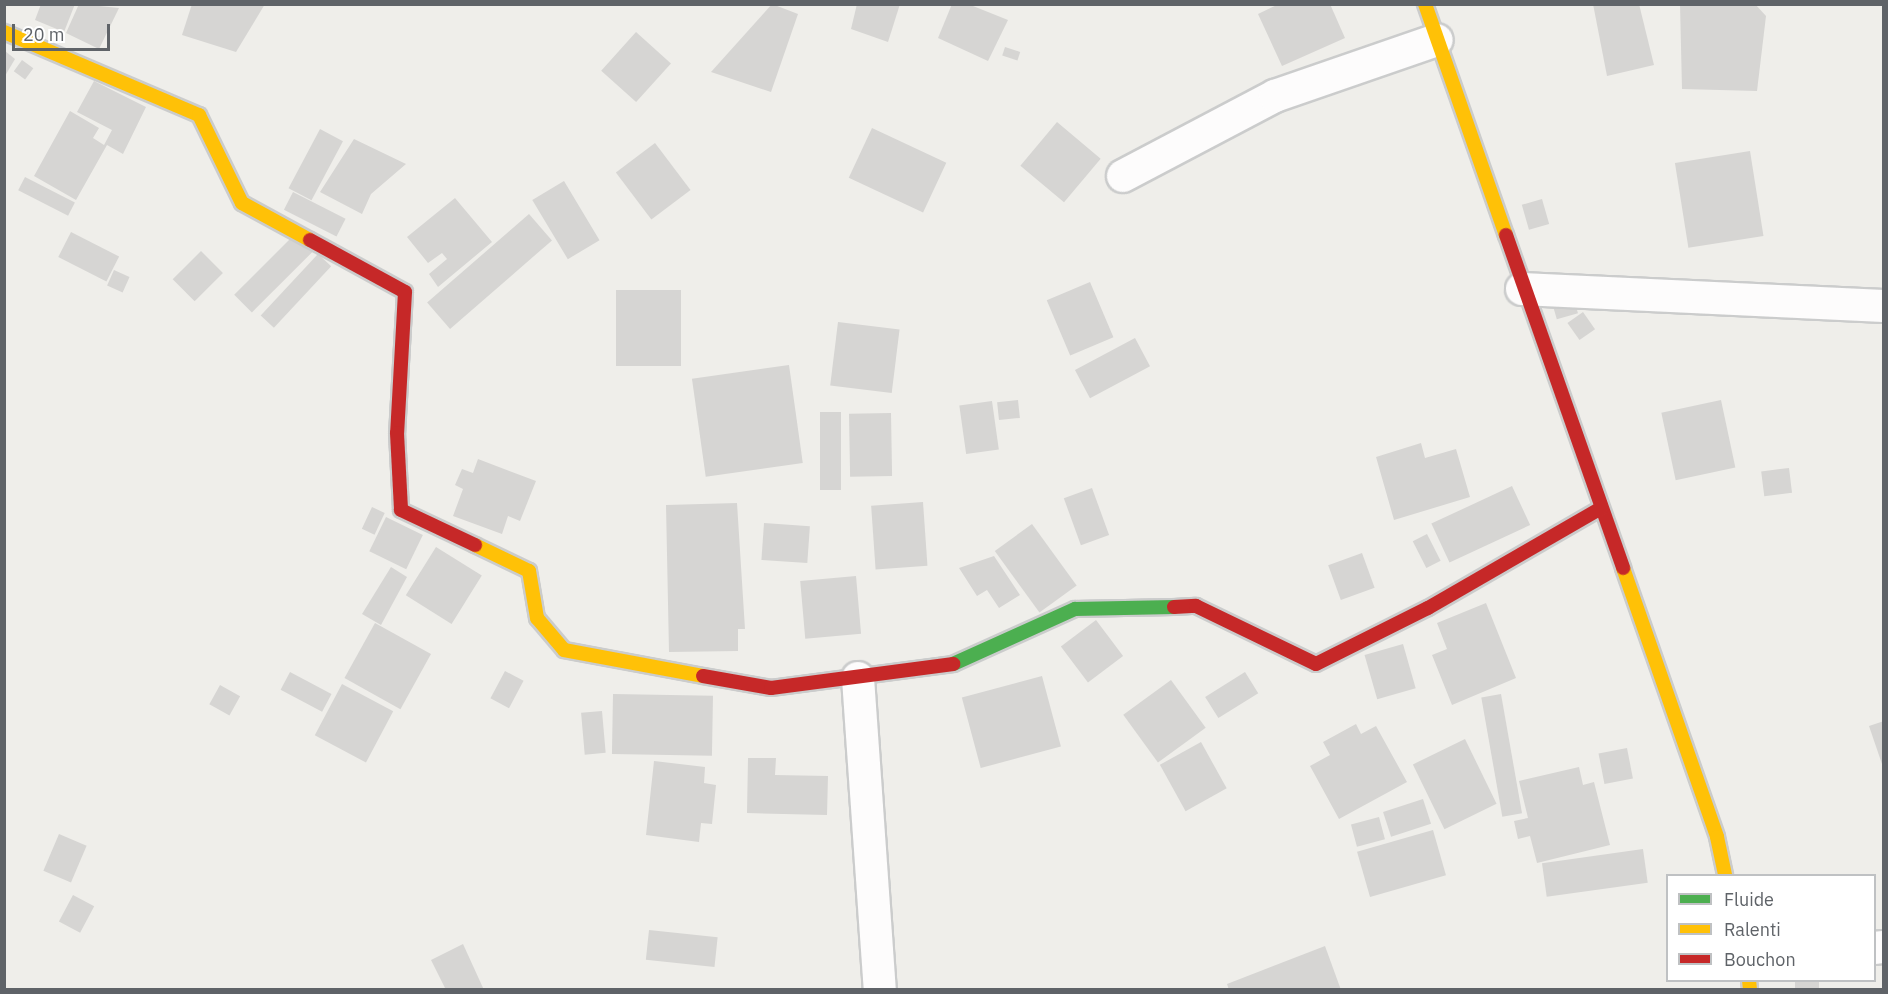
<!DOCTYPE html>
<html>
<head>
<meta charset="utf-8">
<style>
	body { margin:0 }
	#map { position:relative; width:1888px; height:994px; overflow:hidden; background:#efeeea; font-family:"IBM Plex Sans",sans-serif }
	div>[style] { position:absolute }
	.building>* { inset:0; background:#d6d5d3; transform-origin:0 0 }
	.roads { filter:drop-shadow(2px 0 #cbcccc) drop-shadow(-2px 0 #cbcccc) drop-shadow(0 2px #cbcccc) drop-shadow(0 -2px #cbcccc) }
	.street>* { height:32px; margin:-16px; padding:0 16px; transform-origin:16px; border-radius:16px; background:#fdfcfc }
	.fast>* { height:14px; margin:-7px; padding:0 7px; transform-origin:7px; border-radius:7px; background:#4caf50 }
	.slow>* { height:14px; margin:-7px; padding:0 7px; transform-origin:7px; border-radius:7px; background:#ffc107 }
	.jam>* { height:14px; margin:-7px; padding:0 7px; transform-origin:7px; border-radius:7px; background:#c62828 }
	span { translate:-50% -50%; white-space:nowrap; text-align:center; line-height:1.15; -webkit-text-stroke:4.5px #fff; paint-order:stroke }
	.frame { position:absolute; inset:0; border:6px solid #5f6368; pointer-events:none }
	.legend { position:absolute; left:1666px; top:874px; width:210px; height:108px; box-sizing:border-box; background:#fff; border:2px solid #bfc1c3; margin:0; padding:8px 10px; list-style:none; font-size:18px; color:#5f6368 }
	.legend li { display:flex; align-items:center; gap:12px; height:30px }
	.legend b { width:30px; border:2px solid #bfc1c3 }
	.scale { position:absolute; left:12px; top:24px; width:98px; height:27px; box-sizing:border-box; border:3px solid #5f6368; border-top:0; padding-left:8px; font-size:18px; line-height:21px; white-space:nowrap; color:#5f6368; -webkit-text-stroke:4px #fff; paint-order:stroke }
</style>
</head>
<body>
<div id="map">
	<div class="building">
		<div style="clip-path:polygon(41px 4px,75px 4px,64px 32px,35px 20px)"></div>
		<div style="clip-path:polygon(79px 4px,119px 8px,99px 49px,66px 33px)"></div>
		<div style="clip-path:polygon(192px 4px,265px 4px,236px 52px,182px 35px)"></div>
		<div style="clip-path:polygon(772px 4px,798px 14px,771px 92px,711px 72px)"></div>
		<div style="clip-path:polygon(857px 4px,900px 4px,888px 42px,851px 29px)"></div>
		<div style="clip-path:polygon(952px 4px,968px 4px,1008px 20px,988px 61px,938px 38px)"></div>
		<div style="clip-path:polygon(1279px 4px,1330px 4px,1345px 38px,1282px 66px,1258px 14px)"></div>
		<div style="clip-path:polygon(1593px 4px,1639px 4px,1654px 65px,1607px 76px)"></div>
		<div style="clip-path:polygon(1680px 4px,1755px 4px,1766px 16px,1757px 91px,1682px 89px)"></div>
		<div style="left:636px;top:32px;width:47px;height:52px;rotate:42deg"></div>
		<div style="left:1005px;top:47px;width:16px;height:9px;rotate:18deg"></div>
		<div style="clip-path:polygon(5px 51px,15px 59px,5px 76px)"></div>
		<div style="left:22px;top:60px;width:14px;height:14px;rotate:36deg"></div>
		<div style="clip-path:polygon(94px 81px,146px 107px,123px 154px,107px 145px,76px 200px,34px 176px,70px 111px,99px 128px,93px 138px,104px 145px,112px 130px,77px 112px)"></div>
		<div style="left:1057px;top:122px;width:57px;height:57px;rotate:40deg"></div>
		<div style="left:872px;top:128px;width:82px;height:55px;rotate:25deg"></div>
		<div style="left:320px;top:129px;width:26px;height:67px;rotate:28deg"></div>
		<div style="clip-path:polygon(354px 139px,406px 164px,371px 194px,362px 214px,320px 192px)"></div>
		<div style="left:655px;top:143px;width:59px;height:49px;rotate:53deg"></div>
		<div style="left:1750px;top:151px;width:86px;height:76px;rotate:81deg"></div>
		<div style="left:25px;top:177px;width:56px;height:15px;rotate:27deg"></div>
		<div style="left:564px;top:181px;width:69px;height:37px;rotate:59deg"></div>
		<div style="left:293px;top:192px;width:59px;height:20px;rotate:27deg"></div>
		<div style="clip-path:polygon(455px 198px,492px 242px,438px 287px,429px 274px,447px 259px,442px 253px,428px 263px,407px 237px)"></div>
		<div style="left:1542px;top:199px;width:26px;height:21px;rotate:74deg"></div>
		<div style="left:529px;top:214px;width:35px;height:135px;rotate:49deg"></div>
		<div style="left:71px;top:232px;width:54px;height:28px;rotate:27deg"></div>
		<div style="left:295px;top:234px;width:25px;height:86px;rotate:45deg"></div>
		<div style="left:201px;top:251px;width:31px;height:40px;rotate:45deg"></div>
		<div style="left:318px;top:254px;width:18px;height:84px;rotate:43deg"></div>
		<div style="left:114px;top:270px;width:17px;height:17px;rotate:24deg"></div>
		<div style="left:1090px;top:282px;width:60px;height:47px;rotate:67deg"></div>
		<div style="left:616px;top:290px;width:65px;height:76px"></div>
		<div style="left:1573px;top:296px;width:18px;height:22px;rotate:74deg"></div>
		<div style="left:1583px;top:312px;width:21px;height:19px;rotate:55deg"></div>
		<div style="left:838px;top:322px;width:62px;height:64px;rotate:7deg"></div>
		<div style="left:1135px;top:338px;width:32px;height:68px;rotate:62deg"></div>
		<div style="left:789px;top:365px;width:99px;height:98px;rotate:82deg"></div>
		<div style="left:1018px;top:400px;width:18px;height:21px;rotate:84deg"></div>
		<div style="left:1721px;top:400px;width:69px;height:61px;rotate:78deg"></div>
		<div style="left:992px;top:401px;width:49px;height:33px;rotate:82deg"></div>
		<div style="left:820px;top:412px;width:21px;height:78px"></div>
		<div style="left:891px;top:413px;width:63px;height:42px;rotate:89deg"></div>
		<div style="clip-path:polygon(1421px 443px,1425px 458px,1456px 449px,1470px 497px,1394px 520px,1376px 457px)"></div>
		<div style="clip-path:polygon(478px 459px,536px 481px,520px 521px,508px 516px,502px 534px,453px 516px,463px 489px,455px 485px,462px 469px,473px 473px)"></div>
		<div style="left:1789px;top:468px;width:25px;height:28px;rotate:83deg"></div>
		<div style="left:1512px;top:486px;width:43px;height:89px;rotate:65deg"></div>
		<div style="left:1092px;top:488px;width:50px;height:30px;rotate:70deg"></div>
		<div style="left:923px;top:502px;width:64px;height:52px;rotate:86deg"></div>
		<div style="clip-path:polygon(737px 503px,745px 629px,738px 629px,738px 651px,669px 652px,666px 505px)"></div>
		<div style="left:372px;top:507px;width:14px;height:24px;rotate:25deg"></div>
		<div style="left:386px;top:517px;width:41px;height:38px;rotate:26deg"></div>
		<div style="left:764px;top:523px;width:46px;height:37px;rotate:4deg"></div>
		<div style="left:1032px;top:524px;width:76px;height:46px;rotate:54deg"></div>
		<div style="left:1427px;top:534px;width:30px;height:16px;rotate:63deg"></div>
		<div style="left:436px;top:547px;width:54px;height:57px;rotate:32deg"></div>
		<div style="left:1362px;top:553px;width:37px;height:36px;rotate:70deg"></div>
		<div style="clip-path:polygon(994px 556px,1020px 595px,999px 608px,987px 590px,977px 596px,959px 568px)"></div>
		<div style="clip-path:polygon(391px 567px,407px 577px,381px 625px,362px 614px)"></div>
		<div style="left:856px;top:576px;width:58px;height:56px;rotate:85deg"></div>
		<div style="clip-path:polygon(1486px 603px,1516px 678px,1452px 705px,1432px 655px,1447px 649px,1437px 623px)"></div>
		<div style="left:1096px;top:620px;width:45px;height:44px;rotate:53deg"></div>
		<div style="left:375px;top:623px;width:64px;height:63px;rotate:29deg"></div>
		<div style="left:1403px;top:644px;width:46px;height:40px;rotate:74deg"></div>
		<div style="left:505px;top:671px;width:21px;height:31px;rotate:28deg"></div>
		<div style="left:290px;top:672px;width:47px;height:20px;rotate:28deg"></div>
		<div style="left:1245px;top:672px;width:25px;height:47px;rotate:58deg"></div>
		<div style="left:1042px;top:676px;width:73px;height:83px;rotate:75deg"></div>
		<div style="left:1171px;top:680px;width:59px;height:59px;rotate:54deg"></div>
		<div style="left:342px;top:684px;width:58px;height:58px;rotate:28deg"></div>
		<div style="left:220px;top:685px;width:23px;height:22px;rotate:29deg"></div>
		<div style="left:613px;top:694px;width:100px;height:60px;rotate:1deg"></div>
		<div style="left:1501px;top:694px;width:121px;height:20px;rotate:80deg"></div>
		<div style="left:602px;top:711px;width:42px;height:21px;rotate:85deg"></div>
		<div style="clip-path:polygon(1884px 721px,1884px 767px,1883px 767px,1869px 726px)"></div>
		<div style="clip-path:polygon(1356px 724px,1361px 734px,1376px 726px,1407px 782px,1339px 819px,1310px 766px,1330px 755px,1323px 742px)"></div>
		<div style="left:1465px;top:739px;width:72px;height:58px;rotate:64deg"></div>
		<div style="left:1201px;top:742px;width:53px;height:47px;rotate:61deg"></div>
		<div style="left:1627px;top:748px;width:31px;height:29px;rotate:79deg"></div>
		<div style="clip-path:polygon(748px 758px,776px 758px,775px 775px,828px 776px,827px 815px,747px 813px)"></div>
		<div style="clip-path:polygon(654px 761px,705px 767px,704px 783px,716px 785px,712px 824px,701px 823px,699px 842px,646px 835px)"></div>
		<div style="clip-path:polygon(1579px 767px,1583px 785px,1594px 782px,1610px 845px,1537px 863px,1530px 836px,1518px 839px,1514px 821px,1528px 818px,1519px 781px)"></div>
		<div style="left:1423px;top:799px;width:26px;height:42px;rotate:72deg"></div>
		<div style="left:1379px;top:817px;width:23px;height:29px;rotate:75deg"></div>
		<div style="left:1433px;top:830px;width:47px;height:79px;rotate:74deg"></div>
		<div style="left:59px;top:834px;width:30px;height:40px;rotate:23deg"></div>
		<div style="left:1643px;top:849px;width:34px;height:102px;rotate:82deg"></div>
		<div style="left:73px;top:895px;width:24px;height:30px;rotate:28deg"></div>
		<div style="left:649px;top:930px;width:69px;height:30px;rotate:6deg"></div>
		<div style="clip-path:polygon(463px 944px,484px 990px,446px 990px,431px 960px)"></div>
		<div style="clip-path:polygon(1325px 946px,1341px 990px,1229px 990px,1227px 984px)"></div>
		<div style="left:1795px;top:980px;width:24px;height:10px"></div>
	</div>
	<div class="roads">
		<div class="street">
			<div style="left:1123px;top:176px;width:172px;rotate:-27.8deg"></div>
			<div style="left:1275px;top:96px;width:171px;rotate:-19.1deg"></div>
			<div style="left:1522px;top:289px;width:362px;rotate:2.7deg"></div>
			<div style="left:858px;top:678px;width:313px;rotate:86deg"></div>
			<div style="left:1874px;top:948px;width:10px;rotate:-6deg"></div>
		</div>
		<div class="fast">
			<div style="left:953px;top:664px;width:134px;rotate:-24.3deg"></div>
			<div style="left:1075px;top:609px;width:99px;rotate:-1.2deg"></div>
		</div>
		<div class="slow">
			<div style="left:1425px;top:4px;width:245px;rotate:70.7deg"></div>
			<div style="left:4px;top:32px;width:212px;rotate:23.1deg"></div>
			<div style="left:199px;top:115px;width:98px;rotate:64deg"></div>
			<div style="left:242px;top:203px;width:77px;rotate:28.6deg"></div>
			<div style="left:475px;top:545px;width:60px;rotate:25.7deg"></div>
			<div style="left:529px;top:571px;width:48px;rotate:80.3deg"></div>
			<div style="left:537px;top:618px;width:42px;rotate:49.8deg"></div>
			<div style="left:564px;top:650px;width:141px;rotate:10.6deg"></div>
			<div style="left:1623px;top:568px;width:285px;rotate:70.7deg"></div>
			<div style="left:1717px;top:837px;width:40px;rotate:78deg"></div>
			<div style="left:1749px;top:980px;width:10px;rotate:84deg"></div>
		</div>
		<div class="jam">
			<div style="left:1506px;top:235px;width:353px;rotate:70.6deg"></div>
			<div style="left:310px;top:240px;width:108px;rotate:28.7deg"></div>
			<div style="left:405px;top:292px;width:141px;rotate:93.2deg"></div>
			<div style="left:397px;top:433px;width:77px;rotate:87deg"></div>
			<div style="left:401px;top:510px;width:82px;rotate:25.3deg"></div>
			<div style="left:1174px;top:607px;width:22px;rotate:-3deg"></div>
			<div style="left:1196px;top:606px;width:133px;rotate:25.8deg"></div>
			<div style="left:1316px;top:664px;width:125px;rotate:-26.6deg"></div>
			<div style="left:1428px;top:608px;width:200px;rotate:-30deg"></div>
			<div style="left:703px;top:676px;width:69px;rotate:10deg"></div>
			<div style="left:771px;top:688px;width:184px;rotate:-7.5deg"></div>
		</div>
	</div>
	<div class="frame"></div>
	<ul class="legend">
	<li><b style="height:8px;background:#4caf50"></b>Fluide</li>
	<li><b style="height:8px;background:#ffc107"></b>Ralenti</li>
	<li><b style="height:8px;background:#c62828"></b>Bouchon</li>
	</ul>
	<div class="scale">20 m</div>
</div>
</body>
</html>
